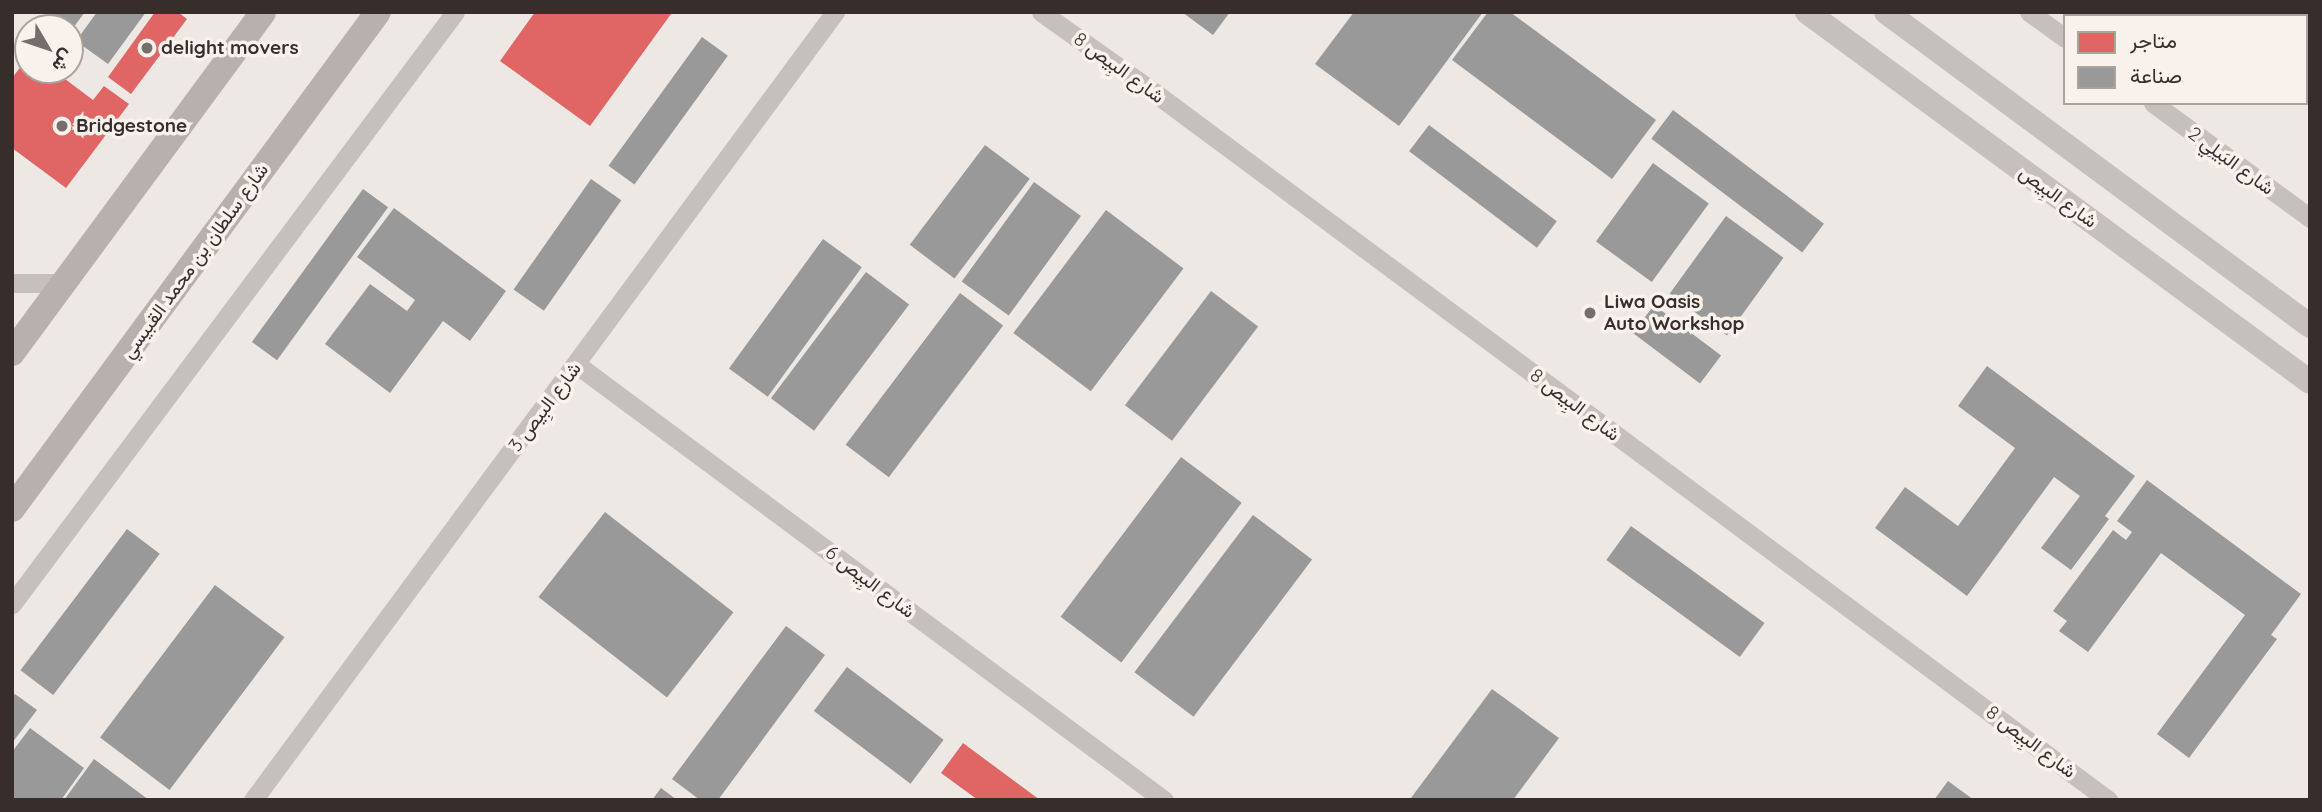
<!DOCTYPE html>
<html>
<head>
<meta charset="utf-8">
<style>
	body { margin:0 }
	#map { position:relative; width:2322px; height:812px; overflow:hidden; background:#ede8e3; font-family:Quicksand,Vazirmatn,sans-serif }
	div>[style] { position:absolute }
	.shops>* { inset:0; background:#e06666 }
	.industry>* { inset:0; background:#999; transform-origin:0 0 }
	.minor>* { height:19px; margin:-9.5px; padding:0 9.5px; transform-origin:9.5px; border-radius:9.5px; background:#c6c0bc }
	.tertiary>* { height:24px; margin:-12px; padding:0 12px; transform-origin:12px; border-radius:12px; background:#c6c0bc }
	.secondary>* { height:26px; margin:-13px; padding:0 13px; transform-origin:13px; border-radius:13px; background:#b7b0ac }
	.dots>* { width:19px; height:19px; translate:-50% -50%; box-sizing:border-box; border:4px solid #f9f1eb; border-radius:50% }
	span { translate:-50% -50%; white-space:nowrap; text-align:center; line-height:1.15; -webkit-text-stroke:7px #f9f1eb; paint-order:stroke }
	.poi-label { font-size:19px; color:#372d2a; font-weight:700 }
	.left { translate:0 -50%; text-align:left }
	.street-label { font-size:19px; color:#372d2a }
	.frame { position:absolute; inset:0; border:14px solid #372d2a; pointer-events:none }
	.legend { position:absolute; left:2063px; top:14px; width:245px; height:91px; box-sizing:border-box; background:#f9f1eb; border:2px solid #aba39e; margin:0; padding:9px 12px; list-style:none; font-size:21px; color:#372d2a }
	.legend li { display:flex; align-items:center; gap:14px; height:35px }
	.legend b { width:35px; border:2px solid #aba39e }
	.north { position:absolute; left:14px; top:14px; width:70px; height:70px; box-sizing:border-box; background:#f9f1eb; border:2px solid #aba39e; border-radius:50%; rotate:129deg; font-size:19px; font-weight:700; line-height:28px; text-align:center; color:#372d2a }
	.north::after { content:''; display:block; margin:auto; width:24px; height:32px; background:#776e6b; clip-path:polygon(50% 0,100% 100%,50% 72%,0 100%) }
</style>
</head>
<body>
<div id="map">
	<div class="shops">
		<div style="clip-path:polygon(155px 12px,178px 12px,187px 19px,131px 94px,108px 77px)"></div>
		<div style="clip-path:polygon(535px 12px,669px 12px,671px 14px,590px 126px,500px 61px)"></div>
		<div style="clip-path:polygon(28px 57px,28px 70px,53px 70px,93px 100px,104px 86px,129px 104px,66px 188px,12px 148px,12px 78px)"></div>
		<div style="clip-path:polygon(963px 743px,1040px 800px,978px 800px,941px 773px)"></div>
	</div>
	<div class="industry">
		<div style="clip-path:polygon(53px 12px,85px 12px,70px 32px,70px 28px,51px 15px)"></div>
		<div style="clip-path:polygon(97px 12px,146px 12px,108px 64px,76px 41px)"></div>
		<div style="clip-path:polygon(1182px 12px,1230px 12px,1213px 35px)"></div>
		<div style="clip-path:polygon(1354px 12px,1483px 12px,1399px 126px,1315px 64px)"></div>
		<div style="clip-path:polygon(1488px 12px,1510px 12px,1656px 120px,1612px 179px,1452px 60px)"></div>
		<div style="clip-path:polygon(2229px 12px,2310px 12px,2310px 89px,2306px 94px,2306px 16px,2227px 16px)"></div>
		<div style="left:702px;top:37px;width:32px;height:159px;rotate:36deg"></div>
		<div style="left:1673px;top:110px;width:189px;height:36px;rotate:37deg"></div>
		<div style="left:1429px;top:125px;width:160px;height:33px;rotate:37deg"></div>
		<div style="left:985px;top:145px;width:56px;height:125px;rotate:37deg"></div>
		<div style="left:1653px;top:163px;width:69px;height:97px;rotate:36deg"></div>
		<div style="left:591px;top:179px;width:37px;height:135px;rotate:35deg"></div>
		<div style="left:1034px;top:182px;width:58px;height:123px;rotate:36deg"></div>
		<div style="left:363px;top:189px;width:31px;height:189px;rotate:36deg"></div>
		<div style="clip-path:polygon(394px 208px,506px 291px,470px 341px,443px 321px,390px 393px,325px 344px,370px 284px,407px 311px,415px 300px,357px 257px)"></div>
		<div style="left:1106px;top:210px;width:97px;height:154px;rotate:37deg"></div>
		<div style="left:1726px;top:216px;width:71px;height:96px;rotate:36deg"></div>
		<div style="left:823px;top:239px;width:48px;height:160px;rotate:36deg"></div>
		<div style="left:866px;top:272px;width:54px;height:158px;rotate:37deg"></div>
		<div style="left:1211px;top:291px;width:59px;height:143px;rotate:37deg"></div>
		<div style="left:960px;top:293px;width:54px;height:190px;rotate:37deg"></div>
		<div style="left:1654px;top:305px;width:84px;height:35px;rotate:37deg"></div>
		<div style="clip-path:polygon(1987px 366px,2135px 476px,2105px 516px,2109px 519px,2071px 570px,2041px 548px,2080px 496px,2054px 477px,1967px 596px,1875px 528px,1905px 487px,1958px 526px,2015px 448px,1958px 406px)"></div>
		<div style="left:1181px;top:457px;width:76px;height:200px;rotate:37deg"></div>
		<div style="clip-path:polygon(2147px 480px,2301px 594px,2271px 635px,2277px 639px,2189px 758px,2157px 734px,2245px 615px,2161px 553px,2088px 652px,2059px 631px,2067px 621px,2053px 611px,2113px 530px,2126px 540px,2132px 532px,2117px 521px)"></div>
		<div style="left:605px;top:512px;width:163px;height:108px;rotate:38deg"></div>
		<div style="left:1253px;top:515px;width:74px;height:197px;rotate:37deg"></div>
		<div style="left:1631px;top:526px;width:165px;height:42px;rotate:36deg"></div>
		<div style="left:127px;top:529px;width:41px;height:177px;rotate:37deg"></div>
		<div style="left:215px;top:585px;width:87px;height:191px;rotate:37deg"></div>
		<div style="clip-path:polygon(786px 626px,825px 655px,718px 800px,700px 800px,672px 779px)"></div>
		<div style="left:847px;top:667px;width:121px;height:55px;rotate:37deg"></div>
		<div style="clip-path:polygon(1492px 689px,1559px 738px,1513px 800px,1414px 800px,1411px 798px)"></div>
		<div style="clip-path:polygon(15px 694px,37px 710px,12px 743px,12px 697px)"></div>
		<div style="clip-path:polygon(30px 728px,84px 768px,61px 800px,12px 800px,12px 752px)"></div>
		<div style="clip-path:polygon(94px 759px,149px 800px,64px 800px)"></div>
		<div style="clip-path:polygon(1948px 781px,1974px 800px,1934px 800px)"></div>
		<div style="clip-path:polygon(661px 788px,677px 800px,652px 800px)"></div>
	</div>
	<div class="minor">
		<div style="left:1041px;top:12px;width:145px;rotate:35.4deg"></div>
		<div style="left:1159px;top:96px;width:1182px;rotate:36.57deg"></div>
		<div style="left:2029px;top:12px;width:44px;rotate:35.8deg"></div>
		<div style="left:2153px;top:103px;width:195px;rotate:36.2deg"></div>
		<div style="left:12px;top:283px;width:52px"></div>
		<div style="left:576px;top:364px;width:732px;rotate:36.56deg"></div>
		<div style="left:12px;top:604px;width:739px;rotate:-53.19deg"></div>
		<div style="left:253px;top:800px;width:980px;rotate:-53.55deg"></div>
	</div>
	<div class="tertiary">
		<div style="left:1807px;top:12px;width:624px;rotate:36.34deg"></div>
		<div style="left:1886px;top:12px;width:528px;rotate:36.52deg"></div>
	</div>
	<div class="secondary">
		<div style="left:12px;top:353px;width:423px;rotate:-53.6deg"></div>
		<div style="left:12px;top:509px;width:617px;rotate:-53.63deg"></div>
	</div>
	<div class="dots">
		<div style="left:147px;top:48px;background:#776e6b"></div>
		<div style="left:62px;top:126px;background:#776e6b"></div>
		<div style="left:1590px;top:313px;background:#776e6b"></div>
	</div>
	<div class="poi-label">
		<span class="left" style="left:161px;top:48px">delight movers</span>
		<span class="left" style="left:76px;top:126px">Bridgestone</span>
		<span class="left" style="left:1604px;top:313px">Liwa Oasis<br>Auto Workshop</span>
	</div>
	<div class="street-label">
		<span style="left:1119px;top:68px;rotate:36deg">شارع البِيص 8</span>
		<span style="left:2231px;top:161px;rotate:36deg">شارع البَيلِي 2</span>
		<span style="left:2058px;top:197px;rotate:36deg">شارع البِيص</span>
		<span style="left:195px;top:261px;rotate:-54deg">شارع سلطان بن محمد القبيسي</span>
		<span style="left:1575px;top:405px;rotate:37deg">شارع البِيص 8</span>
		<span style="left:545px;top:407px;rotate:-53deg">شارع البِيص 3</span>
		<span style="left:870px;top:582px;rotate:37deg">شارع البِيص 6</span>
		<span style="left:2031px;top:742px;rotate:37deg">شارع البِيص 8</span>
	</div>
	<div class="frame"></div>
	<ul class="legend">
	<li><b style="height:19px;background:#e06666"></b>متاجر</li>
	<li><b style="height:19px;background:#999"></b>صناعة</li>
	</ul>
	<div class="north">ش</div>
</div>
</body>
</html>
